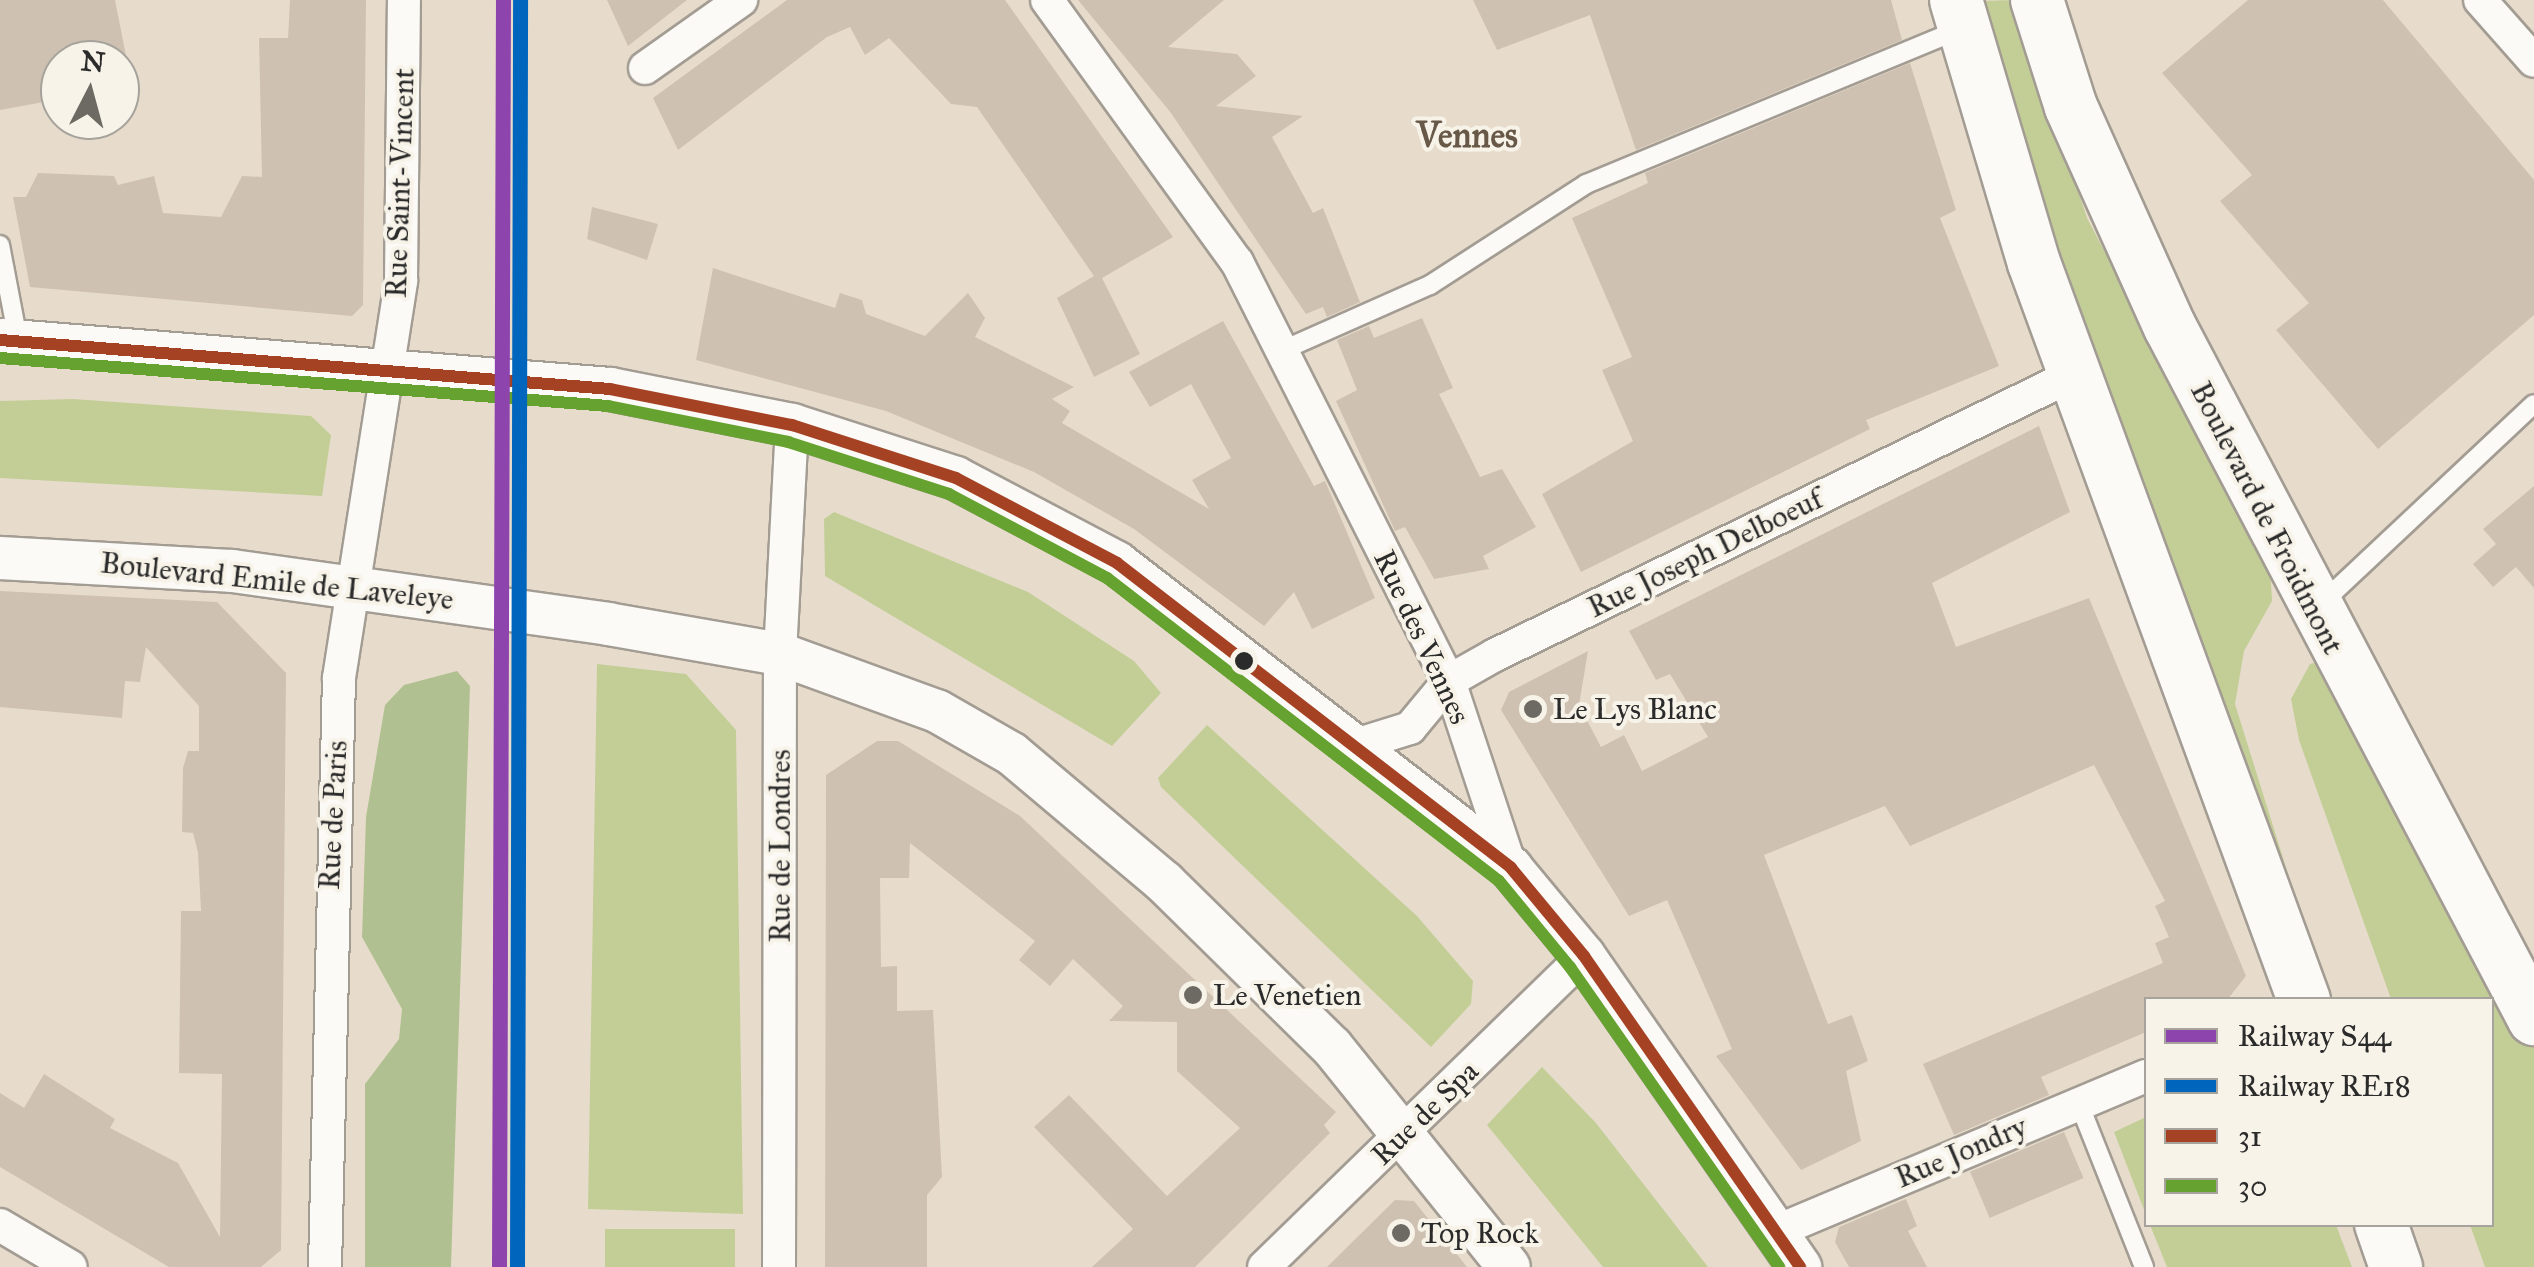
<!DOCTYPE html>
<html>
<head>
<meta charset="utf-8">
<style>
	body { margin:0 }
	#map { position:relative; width:2534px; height:1267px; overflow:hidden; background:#e7dccc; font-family:"IM FELL Great Primer",serif }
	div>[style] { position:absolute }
	.green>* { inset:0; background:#c3ce97; transform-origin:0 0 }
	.forest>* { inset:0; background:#b1c090 }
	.building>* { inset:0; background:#cec1b1; transform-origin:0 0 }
	.roads { filter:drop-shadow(2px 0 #a39c93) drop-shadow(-2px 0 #a39c93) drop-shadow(0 2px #a39c93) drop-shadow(0 -2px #a39c93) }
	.service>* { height:18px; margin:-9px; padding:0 9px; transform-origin:9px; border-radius:9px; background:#fbfaf7 }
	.minor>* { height:32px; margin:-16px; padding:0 16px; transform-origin:16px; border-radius:16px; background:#fbfaf7 }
	.tertiary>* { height:42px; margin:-21px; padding:0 21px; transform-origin:21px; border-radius:21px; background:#fbfaf7 }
	.primary>* { height:52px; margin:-26px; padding:0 26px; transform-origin:26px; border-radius:26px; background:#fbfaf7 }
	.bus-1>* { height:12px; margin:-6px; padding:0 6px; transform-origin:6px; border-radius:6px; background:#a64224 }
	.bus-2>* { height:12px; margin:-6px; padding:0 6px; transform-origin:6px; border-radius:6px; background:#66a22f }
	.rail-1>* { height:15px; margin:-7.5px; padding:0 7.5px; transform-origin:7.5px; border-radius:7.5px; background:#8e44ad }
	.rail-2>* { height:15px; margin:-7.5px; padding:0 7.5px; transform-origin:7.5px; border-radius:7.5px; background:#0065bd }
	.dots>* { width:28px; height:28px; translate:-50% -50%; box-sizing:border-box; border:5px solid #f7f3e8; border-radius:50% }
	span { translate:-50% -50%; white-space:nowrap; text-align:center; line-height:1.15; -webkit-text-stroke:8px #f7f3e8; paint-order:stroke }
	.street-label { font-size:30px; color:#2b2b2b }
	.poi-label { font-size:30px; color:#2b2b2b }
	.left { translate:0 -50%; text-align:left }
	.quarter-label { font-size:35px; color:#675848; font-weight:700 }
	.legend { position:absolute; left:2144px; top:997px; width:350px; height:230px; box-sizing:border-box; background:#f7f3e8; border:2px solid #a5a39c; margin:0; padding:12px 18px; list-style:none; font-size:30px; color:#2b2b2b }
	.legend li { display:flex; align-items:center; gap:20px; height:50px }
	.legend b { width:50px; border:2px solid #a5a39c }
	.north { position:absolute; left:40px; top:40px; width:100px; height:100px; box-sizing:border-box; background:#f7f3e8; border:2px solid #a5a39c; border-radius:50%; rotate:6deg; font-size:28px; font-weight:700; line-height:40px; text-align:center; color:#2b2b2b }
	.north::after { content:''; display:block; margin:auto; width:35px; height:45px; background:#6d6963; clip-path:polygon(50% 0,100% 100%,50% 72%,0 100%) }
</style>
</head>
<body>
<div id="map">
	<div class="green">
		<div style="clip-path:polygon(2015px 0,2087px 218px,2270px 565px,2272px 601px,2244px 651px,2235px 704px,2327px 999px,2066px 280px,1981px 1px)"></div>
		<div style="clip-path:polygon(73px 399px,311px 416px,331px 435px,322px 496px,0 478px,0 401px)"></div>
		<div style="clip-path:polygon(834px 512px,1028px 592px,1134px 661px,1161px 693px,1112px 746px,825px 576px,824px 519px)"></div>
		<div style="clip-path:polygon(2328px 659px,2534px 1047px,2534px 1267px,2485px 1267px,2470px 1225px,2492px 1224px,2492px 1000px,2391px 999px,2299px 740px,2291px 699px,2310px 664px)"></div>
		<div style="clip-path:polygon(597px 664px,686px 674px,736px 730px,743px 1214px,588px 1209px)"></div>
		<div style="clip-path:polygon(1207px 725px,1417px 916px,1473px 981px,1471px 1004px,1431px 1047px,1161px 787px,1158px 778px)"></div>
		<div style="clip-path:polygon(1542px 1067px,1596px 1123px,1708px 1267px,1603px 1267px,1487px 1125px)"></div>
		<div style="clip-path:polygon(2146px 1117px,2146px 1215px,2114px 1132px)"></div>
		<div style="clip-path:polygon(2150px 1225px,2336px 1225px,2352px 1267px,2167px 1267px)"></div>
		<div style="left:605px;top:1229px;width:130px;height:38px"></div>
	</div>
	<div class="forest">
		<div style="clip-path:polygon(457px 671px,470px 686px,451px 1267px,365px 1267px,365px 1084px,399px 1039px,402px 1009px,362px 937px,366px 817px,385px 705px,404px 685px)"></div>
	</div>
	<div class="building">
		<div style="clip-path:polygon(0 0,115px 0,132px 86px,120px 88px,120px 60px,60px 60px,60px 99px,0 110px)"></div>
		<div style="clip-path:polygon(290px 0,366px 0,363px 305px,352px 316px,30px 287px,13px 197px,26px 197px,38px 173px,114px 176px,118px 185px,154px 176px,163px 213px,221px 217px,242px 176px,262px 177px,259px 38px,288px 38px)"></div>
		<div style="clip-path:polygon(607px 0,687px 0,628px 46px)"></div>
		<div style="clip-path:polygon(787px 0,1005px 0,1173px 237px,1102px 278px,1140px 354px,1094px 377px,1057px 298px,1094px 276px,977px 107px,951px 104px,889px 38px,865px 55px,850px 27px,827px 37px,678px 150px,653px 98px)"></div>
		<div style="clip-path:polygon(1078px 0,1224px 0,1168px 47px,1237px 54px,1256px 76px,1216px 106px,1303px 116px,1272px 137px,1313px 213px,1323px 208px,1360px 302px,1327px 317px,1323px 307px,1306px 314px,1171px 113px)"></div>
		<div style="clip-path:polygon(1473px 0,1891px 0,1902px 40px,1636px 150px,1590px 15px,1497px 50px)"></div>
		<div style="clip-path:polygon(2248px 0,2383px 0,2534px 180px,2534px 315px,2378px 449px,2276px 330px,2309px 303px,2220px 201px,2252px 175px,2162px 73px)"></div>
		<div style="clip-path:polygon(1910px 63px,1956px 210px,1940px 218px,1999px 366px,1866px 420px,1870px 429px,1581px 572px,1542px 494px,1633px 441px,1602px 370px,1632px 357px,1572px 218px,1648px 183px,1645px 173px)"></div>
		<div style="clip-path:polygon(592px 207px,658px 224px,647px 260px,587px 239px)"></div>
		<div style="clip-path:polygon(713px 268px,835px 308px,840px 293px,862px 300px,866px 314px,925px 336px,968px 293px,985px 318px,975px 337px,1074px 387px,1052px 399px,1070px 411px,1062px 423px,1209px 509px,1192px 480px,1231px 458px,1191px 384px,1150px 407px,1129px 372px,1223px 321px,1314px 486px,1325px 481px,1375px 598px,1312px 629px,1294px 592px,1264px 626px,1134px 529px,1034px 472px,886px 411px,696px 360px)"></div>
		<div style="clip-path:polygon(1422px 318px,1453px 388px,1439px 394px,1480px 477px,1502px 469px,1536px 527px,1483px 556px,1489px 569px,1434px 579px,1405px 527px,1395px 531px,1336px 401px,1357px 390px,1337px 340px,1369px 326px,1374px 338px)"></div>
		<div style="clip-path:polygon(2039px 426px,2070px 512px,1932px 583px,1956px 647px,2089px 598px,2246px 976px,2227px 1000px,2146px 1000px,2146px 1032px,2041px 1077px,2049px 1095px,1954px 1135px,1923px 1064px,2163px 963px,2155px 943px,2169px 937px,2155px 906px,2165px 901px,2094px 765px,1910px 846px,1885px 806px,1764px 855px,1828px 1024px,1852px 1015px,1868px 1061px,1846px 1071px,1861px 1141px,1801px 1170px,1716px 1056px,1732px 1049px,1667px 900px,1629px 916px,1501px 710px,1509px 692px,1588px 651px,1579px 705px,1601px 747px,1624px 735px,1642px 771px,1708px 737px,1670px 674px,1656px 680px,1629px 631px)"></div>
		<div style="clip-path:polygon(2534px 486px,2534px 588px,2516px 567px,2493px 587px,2473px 564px,2496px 544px,2483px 529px)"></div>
		<div style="clip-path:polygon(0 591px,217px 602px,286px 673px,281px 1250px,261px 1267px,169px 1267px,0 1167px,0 1093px,24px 1108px,44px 1074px,115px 1119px,110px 1128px,178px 1163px,220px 1237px,222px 1074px,179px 1073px,181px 911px,201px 911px,198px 852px,193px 833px,182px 832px,183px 768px,188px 751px,199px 751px,199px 706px,146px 647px,140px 682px,125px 681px,122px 718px,0 707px)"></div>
		<div style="clip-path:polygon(877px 741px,898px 741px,1020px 816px,1336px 1112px,1324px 1125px,1330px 1133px,1195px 1267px,1092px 1267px,1133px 1229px,1034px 1127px,1069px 1095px,1167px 1196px,1240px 1128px,1177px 1071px,1177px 1022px,1109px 1021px,1123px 1006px,1073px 959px,1050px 986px,1019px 960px,1035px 941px,910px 843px,909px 878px,880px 878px,881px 967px,897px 966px,897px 1011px,933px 1010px,942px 1177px,927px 1195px,927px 1267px,825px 1267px,826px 775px)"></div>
		<div style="left:2064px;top:1132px;width:50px;height:102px;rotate:67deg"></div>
		<div style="clip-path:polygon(1906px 1199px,1917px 1226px,1908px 1231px,1927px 1267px,1849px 1267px,1835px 1242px,1839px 1227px)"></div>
		<div style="clip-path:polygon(1395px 1200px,1414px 1201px,1467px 1267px,1327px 1267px)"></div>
	</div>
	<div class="roads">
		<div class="service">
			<div style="left:0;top:245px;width:96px;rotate:79.2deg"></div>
			<div style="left:1281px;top:351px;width:163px;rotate:-23.9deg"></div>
			<div style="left:1430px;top:285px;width:186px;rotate:-32.9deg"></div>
			<div style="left:1586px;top:184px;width:405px;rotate:-22.5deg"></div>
			<div style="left:2323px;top:602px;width:289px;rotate:-43.2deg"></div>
			<div style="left:2078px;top:1101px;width:179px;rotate:68.3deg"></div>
		</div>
		<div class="minor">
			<div style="left:1047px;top:0;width:324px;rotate:54.1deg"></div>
			<div style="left:1237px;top:262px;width:470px;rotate:63.2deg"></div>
			<div style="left:1449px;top:681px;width:197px;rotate:71.7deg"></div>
			<div style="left:2480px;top:0;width:81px;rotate:48.5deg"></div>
			<div style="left:645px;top:68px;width:118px;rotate:-35.3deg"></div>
			<div style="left:1349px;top:747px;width:64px;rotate:-17.3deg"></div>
			<div style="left:1410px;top:728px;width:61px;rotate:-50.3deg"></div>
			<div style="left:1449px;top:681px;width:53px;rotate:-29.5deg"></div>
			<div style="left:1495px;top:655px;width:644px;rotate:-25.85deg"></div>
			<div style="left:0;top:1225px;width:82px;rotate:30.6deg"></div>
			<div style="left:1777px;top:1231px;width:400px;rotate:-22.8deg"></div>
			<div style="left:325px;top:1267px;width:589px;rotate:-88.64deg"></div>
			<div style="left:339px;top:678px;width:402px;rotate:-81.1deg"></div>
			<div style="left:401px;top:281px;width:281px;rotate:-89.4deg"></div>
			<div style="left:779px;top:1267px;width:613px;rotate:-89.91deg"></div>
			<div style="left:780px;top:654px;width:229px;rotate:-87deg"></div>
			<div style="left:1264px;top:1267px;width:446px;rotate:-44.2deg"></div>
		</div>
		<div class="tertiary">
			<div style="left:0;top:340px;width:612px;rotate:4.59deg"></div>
			<div style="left:610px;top:389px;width:186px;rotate:11.2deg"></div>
			<div style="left:792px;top:425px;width:172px;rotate:17.9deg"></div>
			<div style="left:956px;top:478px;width:182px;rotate:27.8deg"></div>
			<div style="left:1117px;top:563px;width:498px;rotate:37.7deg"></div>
			<div style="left:1511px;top:868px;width:114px;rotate:50.3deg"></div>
			<div style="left:1584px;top:956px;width:379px;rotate:55.2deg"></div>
			<div style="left:0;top:558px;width:232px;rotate:3.2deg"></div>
			<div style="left:232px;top:571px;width:380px;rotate:8deg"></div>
			<div style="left:608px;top:624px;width:175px;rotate:9.9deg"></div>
			<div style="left:780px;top:654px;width:167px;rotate:20deg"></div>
			<div style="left:937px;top:711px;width:86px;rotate:29.8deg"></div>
			<div style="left:1012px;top:754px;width:199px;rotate:40.1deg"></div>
			<div style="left:1164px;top:882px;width:235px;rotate:44.5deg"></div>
			<div style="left:1332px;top:1047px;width:282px;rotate:51.2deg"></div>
		</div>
		<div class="primary">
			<div style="left:1956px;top:0;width:274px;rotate:73.5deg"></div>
			<div style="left:2034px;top:263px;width:785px;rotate:69.88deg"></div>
			<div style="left:2037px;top:0;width:112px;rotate:72.4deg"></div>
			<div style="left:2071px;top:107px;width:241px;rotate:65.8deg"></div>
			<div style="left:2170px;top:327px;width:782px;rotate:62.26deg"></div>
			<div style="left:2381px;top:1224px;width:46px;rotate:70.8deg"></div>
		</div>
	</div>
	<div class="bus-1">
		<div style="left:0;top:340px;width:612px;rotate:4.59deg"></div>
		<div style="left:610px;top:389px;width:186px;rotate:11.2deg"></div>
		<div style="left:792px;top:425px;width:172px;rotate:17.9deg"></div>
		<div style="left:956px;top:478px;width:182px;rotate:27.8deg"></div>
		<div style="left:1117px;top:563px;width:498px;rotate:37.7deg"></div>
		<div style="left:1511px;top:868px;width:114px;rotate:50.3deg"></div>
		<div style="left:1584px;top:956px;width:379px;rotate:55.2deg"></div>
	</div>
	<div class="bus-2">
		<div style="left:0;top:358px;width:610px;rotate:4.51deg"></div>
		<div style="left:608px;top:406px;width:184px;rotate:11.3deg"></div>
		<div style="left:788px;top:442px;width:169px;rotate:17.9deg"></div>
		<div style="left:949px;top:494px;width:179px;rotate:28deg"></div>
		<div style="left:1107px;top:578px;width:495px;rotate:37.7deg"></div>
		<div style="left:1499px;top:881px;width:112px;rotate:50.5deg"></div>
		<div style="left:1570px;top:967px;width:366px;rotate:55.1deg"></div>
	</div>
	<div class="rail-1">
		<div style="left:499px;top:1267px;width:1267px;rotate:-89.82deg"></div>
	</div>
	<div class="rail-2">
		<div style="left:517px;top:1267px;width:1267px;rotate:-89.86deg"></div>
	</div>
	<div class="dots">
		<div style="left:1244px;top:661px;background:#2b2b2b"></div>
		<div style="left:1533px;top:709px;background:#6d6963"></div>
		<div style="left:1193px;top:995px;background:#6d6963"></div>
		<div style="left:1401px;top:1233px;background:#6d6963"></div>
	</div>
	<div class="street-label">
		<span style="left:400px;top:183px;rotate:-88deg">Rue Saint-Vincent</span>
		<span style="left:2267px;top:518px;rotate:63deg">Boulevard de Froidmont</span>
		<span style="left:1705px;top:553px;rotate:-26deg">Rue Joseph Delboeuf</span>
		<span style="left:277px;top:581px;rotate:6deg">Boulevard Emile de Laveleye</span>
		<span style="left:1422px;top:637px;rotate:65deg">Rue des Vennes</span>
		<span style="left:333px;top:815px;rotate:-87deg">Rue de Paris</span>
		<span style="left:780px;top:846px;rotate:-90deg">Rue de Londres</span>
		<span style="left:1425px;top:1113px;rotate:-44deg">Rue de Spa</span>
		<span style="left:1961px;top:1152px;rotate:-23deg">Rue Jondry</span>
	</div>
	<div class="poi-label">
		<span class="left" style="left:1553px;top:709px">Le Lys Blanc</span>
		<span class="left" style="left:1213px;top:995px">Le Venetien</span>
		<span class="left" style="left:1421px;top:1233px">Top Rock</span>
	</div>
	<div class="quarter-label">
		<span style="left:1467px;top:136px">Vennes</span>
	</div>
	<ul class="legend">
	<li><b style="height:12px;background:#8e44ad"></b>Railway S44</li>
	<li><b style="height:12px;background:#0065bd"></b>Railway RE18</li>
	<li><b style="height:12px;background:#a64224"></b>31</li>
	<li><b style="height:12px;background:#66a22f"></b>30</li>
	</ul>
	<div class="north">N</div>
</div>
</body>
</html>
